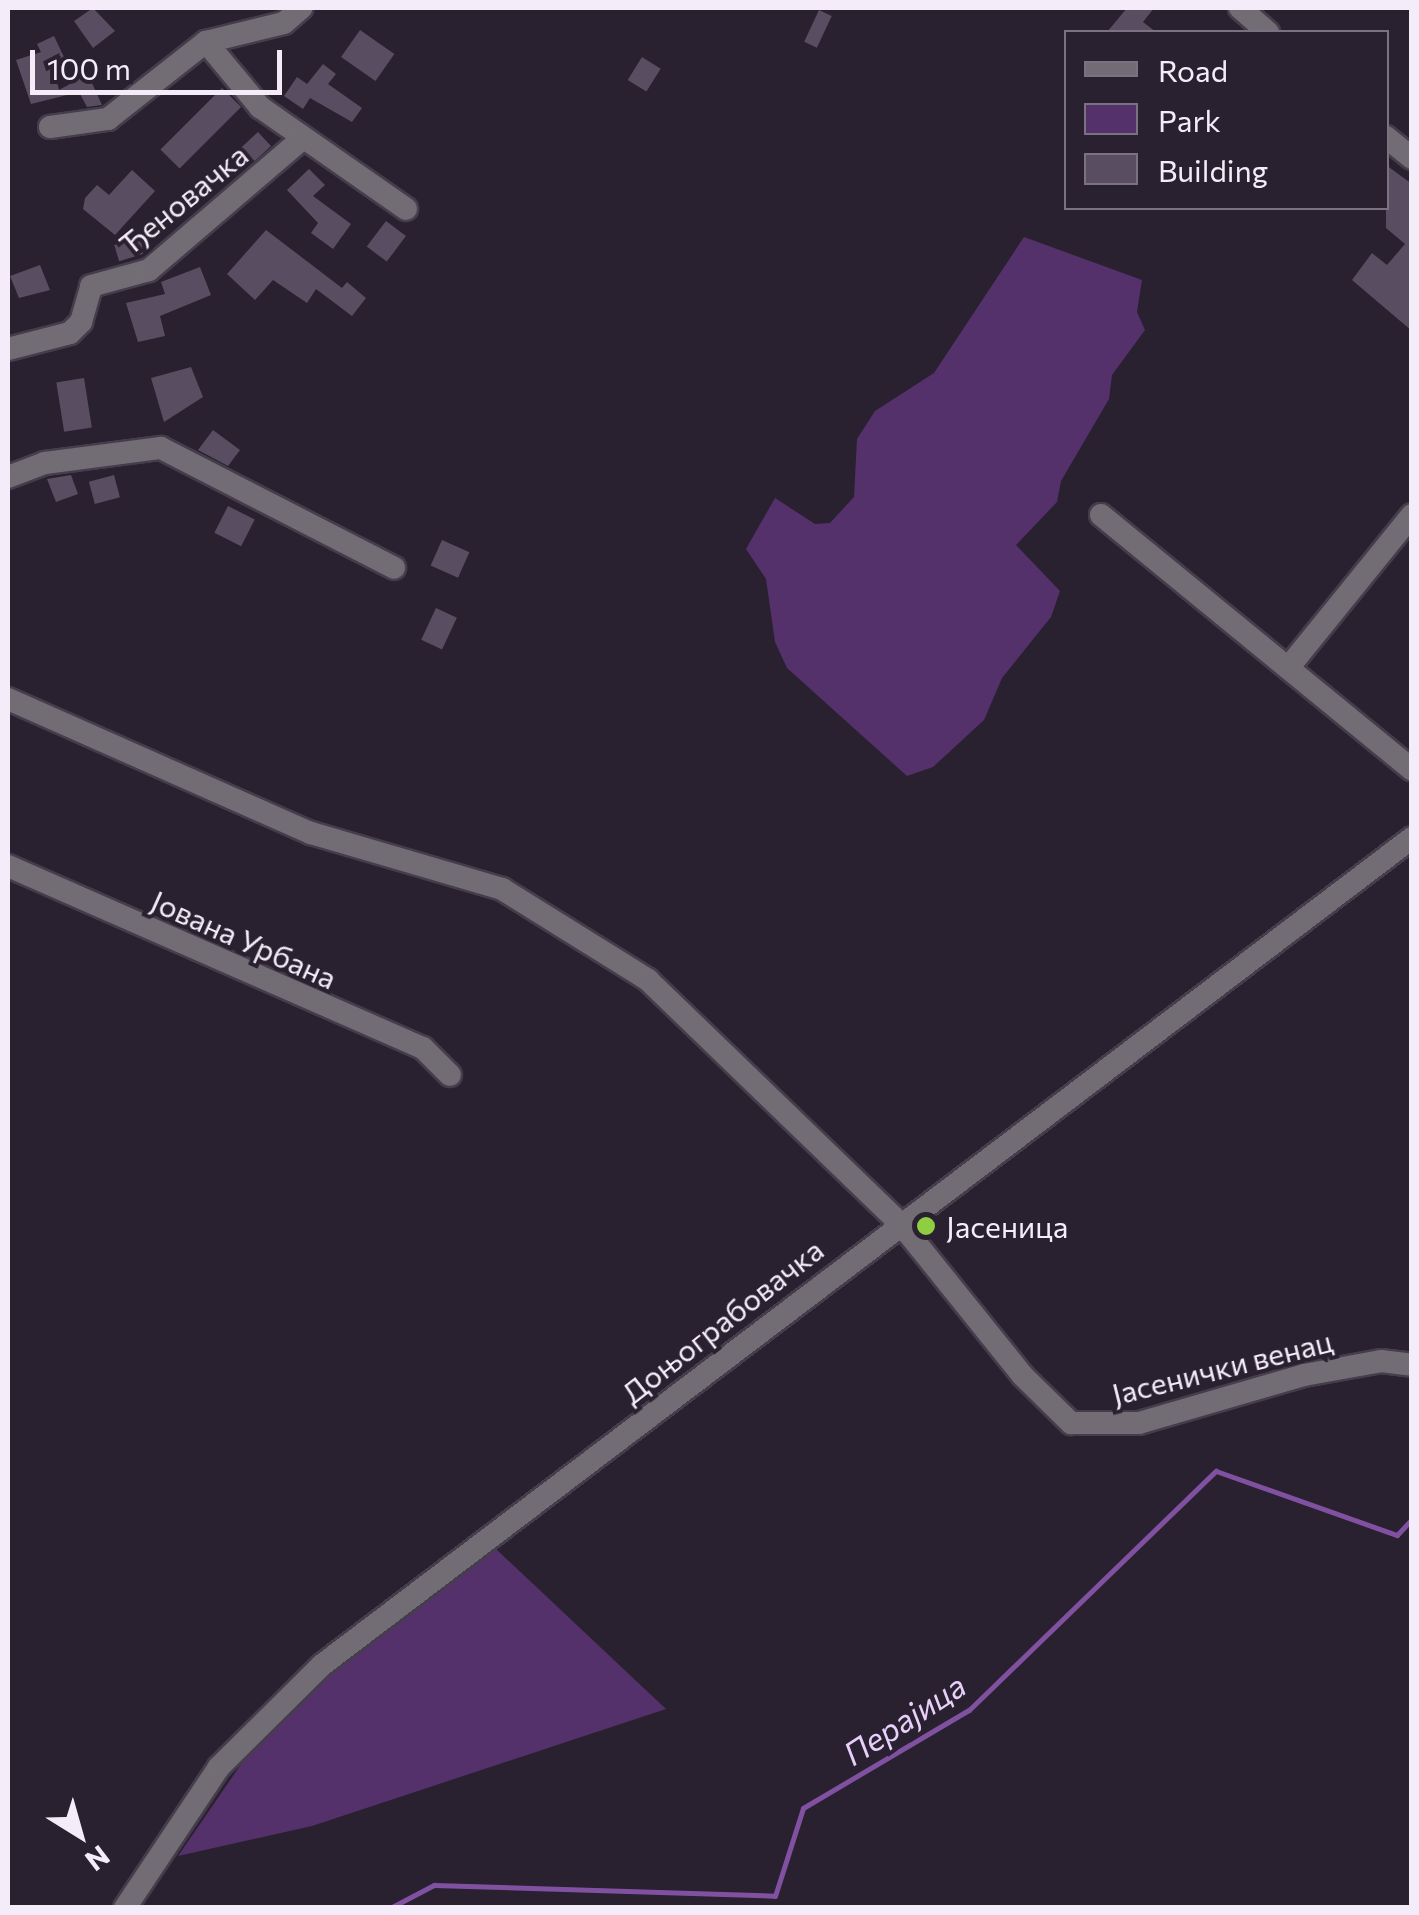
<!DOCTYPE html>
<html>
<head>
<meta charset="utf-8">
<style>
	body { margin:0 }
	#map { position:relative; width:1419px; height:1915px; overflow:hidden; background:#292030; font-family:Commissioner,sans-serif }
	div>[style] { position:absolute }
	.green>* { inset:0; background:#55316c }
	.stream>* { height:5px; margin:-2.5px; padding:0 2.5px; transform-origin:2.5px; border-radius:2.5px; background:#8051a0 }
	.building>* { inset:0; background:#594e61; transform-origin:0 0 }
	.roads { filter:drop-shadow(2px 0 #453d4c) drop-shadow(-2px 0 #453d4c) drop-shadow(0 2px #453d4c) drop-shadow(0 -2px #453d4c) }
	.minor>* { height:22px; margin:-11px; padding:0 11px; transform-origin:11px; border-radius:11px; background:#726d75 }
	.dots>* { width:28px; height:28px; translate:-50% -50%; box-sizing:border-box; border:5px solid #292030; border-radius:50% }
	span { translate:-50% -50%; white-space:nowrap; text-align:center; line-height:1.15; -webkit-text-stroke:8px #292030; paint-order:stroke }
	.street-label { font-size:30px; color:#f4edf9 }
	.poi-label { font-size:30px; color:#f4edf9 }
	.left { translate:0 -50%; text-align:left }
	.water-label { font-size:32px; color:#e8d0fb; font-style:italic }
	.frame { position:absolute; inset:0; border:10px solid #f4edf9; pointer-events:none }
	.legend { position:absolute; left:1064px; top:30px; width:325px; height:180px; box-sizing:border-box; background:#292030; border:2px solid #7a7280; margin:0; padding:12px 18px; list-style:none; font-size:30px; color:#f4edf9 }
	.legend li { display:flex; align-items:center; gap:20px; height:50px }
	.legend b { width:50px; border:2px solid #7a7280 }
	.north { position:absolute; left:30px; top:1785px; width:100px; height:100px; -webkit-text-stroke:8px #292030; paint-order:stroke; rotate:143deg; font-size:28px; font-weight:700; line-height:40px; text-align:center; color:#f4edf9 }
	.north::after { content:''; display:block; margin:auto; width:35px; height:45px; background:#f4edf9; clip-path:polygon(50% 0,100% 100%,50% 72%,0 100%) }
	.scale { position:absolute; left:30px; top:50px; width:252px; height:45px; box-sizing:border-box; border:5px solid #f4edf9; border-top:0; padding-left:12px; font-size:30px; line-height:35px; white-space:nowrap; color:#f4edf9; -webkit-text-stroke:8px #292030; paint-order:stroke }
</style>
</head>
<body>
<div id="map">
	<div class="green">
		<div style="clip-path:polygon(1024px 237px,1142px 280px,1137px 312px,1145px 330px,1112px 375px,1109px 399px,1061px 481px,1057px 502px,1016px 545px,1060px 591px,1051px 617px,1002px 678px,984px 720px,933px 767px,907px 776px,787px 668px,775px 642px,766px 579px,746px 549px,775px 498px,815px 524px,830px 523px,854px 497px,857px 439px,875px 411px,934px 373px)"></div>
		<div style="clip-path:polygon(496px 1549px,666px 1709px,312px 1826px,178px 1856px,246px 1757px,349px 1655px)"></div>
	</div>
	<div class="stream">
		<div style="left:390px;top:1908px;width:50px;rotate:-27.6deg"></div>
		<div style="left:434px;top:1885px;width:341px;rotate:1.8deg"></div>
		<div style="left:775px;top:1896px;width:92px;rotate:-72.3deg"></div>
		<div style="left:803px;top:1808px;width:193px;rotate:-30.6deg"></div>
		<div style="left:969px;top:1710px;width:344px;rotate:-44.1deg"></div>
		<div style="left:1216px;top:1471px;width:192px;rotate:19.5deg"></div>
		<div style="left:1397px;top:1535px;width:22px;rotate:-47deg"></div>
	</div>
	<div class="building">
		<div style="clip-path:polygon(93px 8px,115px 31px,93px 48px,74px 21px)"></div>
		<div style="clip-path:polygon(1127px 8px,1154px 8px,1143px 22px,1156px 32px,1107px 32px)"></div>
		<div style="left:819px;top:10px;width:14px;height:35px;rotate:25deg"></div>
		<div style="left:360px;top:30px;width:42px;height:33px;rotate:35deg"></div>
		<div style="clip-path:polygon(54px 36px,64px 57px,52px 63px,59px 90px,88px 74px,102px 105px,87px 107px,79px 92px,31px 104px,16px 60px,41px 52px,37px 44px)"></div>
		<div style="left:642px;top:57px;width:22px;height:27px;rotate:32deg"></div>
		<div style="clip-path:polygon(323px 64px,336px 74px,328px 84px,362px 108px,352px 122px,310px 98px,303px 109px,284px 96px,297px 77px,307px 84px)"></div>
		<div style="left:222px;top:88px;width:27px;height:87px;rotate:45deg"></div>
		<div style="left:258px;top:132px;width:19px;height:29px;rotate:47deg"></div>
		<div style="clip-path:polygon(1386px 165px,1412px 184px,1412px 331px,1352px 280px,1372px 253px,1387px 265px,1405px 244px,1386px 228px)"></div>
		<div style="clip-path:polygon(309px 169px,325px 185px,313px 196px,351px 224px,333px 249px,311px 233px,318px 223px,287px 190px)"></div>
		<div style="clip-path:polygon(132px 170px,155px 191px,115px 235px,83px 209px,85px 198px,97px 185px,109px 195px)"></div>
		<div style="left:386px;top:221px;width:25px;height:32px;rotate:37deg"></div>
		<div style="clip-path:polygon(266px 230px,342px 288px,347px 282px,366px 298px,352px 316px,316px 289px,307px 303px,273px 280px,255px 300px,227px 274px)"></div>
		<div style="left:140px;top:237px;width:17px;height:27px;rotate:73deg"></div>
		<div style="clip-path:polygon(40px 265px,50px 290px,19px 298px,10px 276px)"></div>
		<div style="clip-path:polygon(200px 267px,211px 295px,160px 316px,165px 336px,138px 342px,126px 303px,165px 294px,161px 282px)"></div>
		<div style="clip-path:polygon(191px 367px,203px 397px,164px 422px,151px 378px)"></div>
		<div style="left:84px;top:378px;width:50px;height:28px;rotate:81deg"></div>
		<div style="clip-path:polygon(213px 430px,240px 450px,228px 466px,198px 450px)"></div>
		<div style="clip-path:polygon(71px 475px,78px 494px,56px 502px,47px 479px)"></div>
		<div style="left:114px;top:475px;width:23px;height:26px;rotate:75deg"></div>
		<div style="left:228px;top:506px;width:30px;height:30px;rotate:27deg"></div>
		<div style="left:442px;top:540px;width:30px;height:28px;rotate:24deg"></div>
		<div style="left:436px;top:608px;width:23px;height:35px;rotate:25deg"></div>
	</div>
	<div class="roads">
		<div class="minor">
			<div style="left:1240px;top:8px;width:37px;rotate:41deg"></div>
			<div style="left:206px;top:42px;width:85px;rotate:50.3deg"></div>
			<div style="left:260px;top:107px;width:178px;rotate:34.9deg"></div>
			<div style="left:50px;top:127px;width:59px;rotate:-7.9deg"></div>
			<div style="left:108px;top:119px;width:125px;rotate:-38.2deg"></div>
			<div style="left:206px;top:42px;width:80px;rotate:-13.7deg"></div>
			<div style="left:284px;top:23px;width:23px;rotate:-41deg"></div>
			<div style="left:1386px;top:137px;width:33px;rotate:39deg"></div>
			<div style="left:8px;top:349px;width:64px;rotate:-14.5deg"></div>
			<div style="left:70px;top:333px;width:16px;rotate:-45deg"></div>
			<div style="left:81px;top:322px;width:37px;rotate:-74deg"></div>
			<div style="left:91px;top:286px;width:60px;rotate:-15.4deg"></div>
			<div style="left:149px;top:270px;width:201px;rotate:-40.6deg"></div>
			<div style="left:8px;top:477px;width:40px;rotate:-21deg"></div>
			<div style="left:45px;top:463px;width:117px;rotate:-7.4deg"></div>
			<div style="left:161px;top:448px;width:262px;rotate:27.2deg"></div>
			<div style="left:1101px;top:515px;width:402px;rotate:39.3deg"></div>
			<div style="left:1288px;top:668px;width:197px;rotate:-51deg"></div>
			<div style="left:8px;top:699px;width:331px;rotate:23.9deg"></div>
			<div style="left:311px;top:833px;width:199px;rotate:16.3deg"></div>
			<div style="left:502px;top:889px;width:172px;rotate:31.9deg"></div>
			<div style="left:648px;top:980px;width:350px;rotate:44deg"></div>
			<div style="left:900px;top:1223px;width:195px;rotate:51.2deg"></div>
			<div style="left:1022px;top:1375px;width:69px;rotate:44.4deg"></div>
			<div style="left:1071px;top:1423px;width:68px"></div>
			<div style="left:1139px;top:1423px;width:172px;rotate:-16.2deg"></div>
			<div style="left:1304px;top:1375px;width:78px;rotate:-10.3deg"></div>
			<div style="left:1381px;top:1361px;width:31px;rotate:7deg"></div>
			<div style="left:8px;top:866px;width:453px;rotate:23.7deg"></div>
			<div style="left:423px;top:1048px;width:38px;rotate:45deg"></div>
			<div style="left:125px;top:1908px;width:169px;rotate:-56.3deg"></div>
			<div style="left:219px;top:1767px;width:145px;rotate:-44.7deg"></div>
			<div style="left:322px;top:1665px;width:1368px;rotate:-37.19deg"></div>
		</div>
	</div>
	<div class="dots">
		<div style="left:926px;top:1226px;background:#8fcd42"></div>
	</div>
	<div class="street-label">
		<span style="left:183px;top:199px;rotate:-39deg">Ђеновачка</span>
		<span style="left:244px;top:939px;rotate:24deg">Јована Урбана</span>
		<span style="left:722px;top:1321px;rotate:-38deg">Доњограбовачка</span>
		<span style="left:1222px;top:1367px;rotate:-14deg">Јасенички венац</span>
	</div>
	<div class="poi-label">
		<span class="left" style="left:946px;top:1226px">Јасеница</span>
	</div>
	<div class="water-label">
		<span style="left:904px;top:1719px;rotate:-33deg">Перајица</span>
	</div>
	<div class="frame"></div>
	<ul class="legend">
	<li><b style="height:12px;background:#726d75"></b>Road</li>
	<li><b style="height:28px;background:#55316c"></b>Park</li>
	<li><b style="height:28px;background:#594e61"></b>Building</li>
	</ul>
	<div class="north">N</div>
	<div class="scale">100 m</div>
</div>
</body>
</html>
